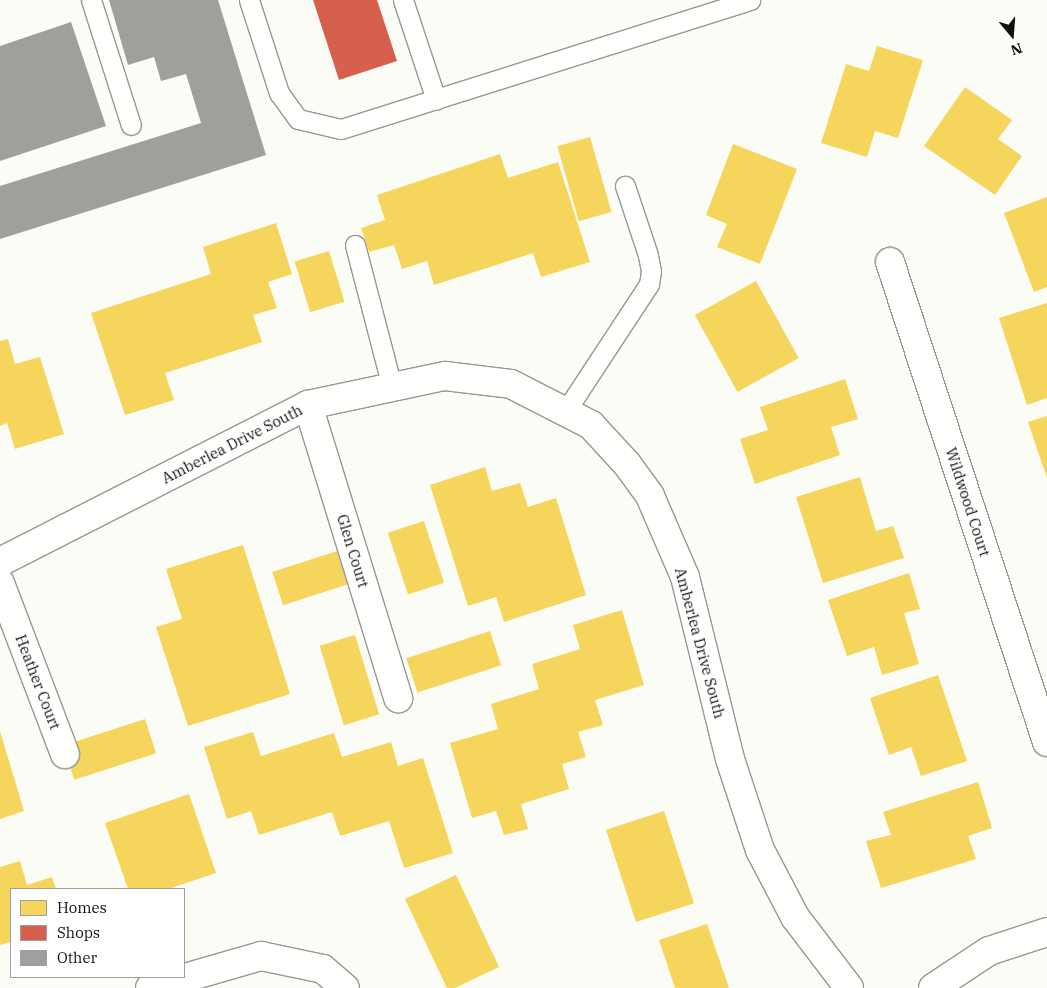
<!DOCTYPE html>
<html>
<head>
<meta charset="utf-8">
<style>
	body { margin:0 }
	#map { position:relative; width:1047px; height:988px; overflow:hidden; background:#fcfcf6; font-family:"IBM Plex Serif",serif }
	div>[style] { position:absolute }
	.homes>* { inset:0; background:#f6d55c; transform-origin:0 0 }
	.shops>* { inset:0; background:#d6604d }
	.building>* { inset:0; background:#a09f9b }
	.roads { filter:drop-shadow(1px 0 #969694) drop-shadow(-1px 0 #969694) drop-shadow(0 1px #969694) drop-shadow(0 -1px #969694) }
	.service>* { height:19px; margin:-9.5px; padding:0 9.5px; transform-origin:9.5px; border-radius:9.5px; background:#fffffe }
	.minor>* { height:28px; margin:-14px; padding:0 14px; transform-origin:14px; border-radius:14px; background:#fffffe }
	span { translate:-50% -50%; white-space:nowrap; text-align:center; line-height:1.15; -webkit-text-stroke:5px #fff; paint-order:stroke }
	.street-label { font-size:15px; color:#101010 }
	.legend { position:absolute; left:10px; top:888px; width:175px; height:90px; box-sizing:border-box; background:#fff; border:1px solid #9f9f9f; margin:0; padding:6px 9px; list-style:none; font-size:15px; color:#101010 }
	.legend li { display:flex; align-items:center; gap:10px; height:25px }
	.legend b { width:25px; border:1px solid #9f9f9f }
	.north { position:absolute; left:987px; top:10px; width:50px; height:50px; -webkit-text-stroke:4px #fff; paint-order:stroke; rotate:162deg; font-size:14px; font-weight:700; line-height:20px; text-align:center; color:#101010 }
	.north::after { content:''; display:block; margin:auto; width:18px; height:22px; background:#101010; clip-path:polygon(50% 0,100% 100%,50% 72%,0 100%) }
</style>
</head>
<body>
<div id="map">
	<div class="homes">
		<div style="clip-path:polygon(877px 46px,923px 60px,898px 138px,875px 131px,867px 157px,821px 143px,846px 64px,869px 71px)"></div>
		<div style="clip-path:polygon(965px 87px,1012px 120px,998px 139px,1022px 156px,995px 195px,924px 146px)"></div>
		<div style="left:590px;top:137px;width:78px;height:34px;rotate:74deg"></div>
		<div style="clip-path:polygon(733px 144px,797px 169px,760px 264px,717px 247px,727px 224px,706px 215px)"></div>
		<div style="clip-path:polygon(500px 154px,508px 178px,558px 162px,590px 262px,541px 277px,533px 253px,434px 285px,427px 261px,402px 269px,394px 245px,369px 252px,361px 228px,385px 220px,377px 195px)"></div>
		<div style="clip-path:polygon(1047px 197px,1047px 287px,1034px 292px,1004px 213px)"></div>
		<div style="clip-path:polygon(276px 223px,292px 274px,268px 282px,277px 308px,253px 315px,262px 342px,165px 373px,174px 400px,125px 415px,91px 313px,211px 274px,203px 247px)"></div>
		<div style="left:329px;top:251px;width:53px;height:36px;rotate:73deg"></div>
		<div style="left:756px;top:281px;width:88px;height:70px;rotate:61deg"></div>
		<div style="clip-path:polygon(1047px 303px,1047px 398px,1027px 405px,999px 318px)"></div>
		<div style="clip-path:polygon(8px 339px,15px 364px,40px 357px,64px 434px,15px 449px,7px 423px,0 426px,0 341px)"></div>
		<div style="clip-path:polygon(845px 379px,858px 419px,831px 427px,840px 455px,755px 484px,740px 439px,768px 430px,760px 407px)"></div>
		<div style="clip-path:polygon(1047px 416px,1047px 478px,1028px 422px)"></div>
		<div style="clip-path:polygon(485px 467px,492px 491px,520px 483px,528px 507px,556px 498px,586px 595px,504px 622px,496px 597px,468px 606px,430px 485px)"></div>
		<div style="clip-path:polygon(860px 477px,876px 531px,893px 526px,904px 558px,823px 583px,796px 497px)"></div>
		<div style="left:424px;top:521px;width:65px;height:38px;rotate:72deg"></div>
		<div style="clip-path:polygon(243px 545px,290px 694px,188px 726px,156px 627px,182px 619px,166px 569px)"></div>
		<div style="left:337px;top:551px;width:35px;height:68px;rotate:72deg"></div>
		<div style="clip-path:polygon(909px 573px,920px 609px,904px 613px,919px 664px,882px 675px,874px 647px,847px 656px,828px 600px)"></div>
		<div style="clip-path:polygon(622px 610px,644px 685px,595px 700px,603px 725px,578px 732px,586px 757px,562px 764px,569px 789px,521px 804px,528px 829px,504px 835px,496px 811px,472px 818px,450px 743px,498px 729px,491px 704px,539px 689px,532px 664px,580px 649px,573px 625px)"></div>
		<div style="left:490px;top:631px;width:36px;height:88px;rotate:72deg"></div>
		<div style="left:355px;top:635px;width:83px;height:37px;rotate:73deg"></div>
		<div style="clip-path:polygon(938px 675px,967px 761px,921px 776px,911px 747px,889px 755px,870px 698px)"></div>
		<div style="left:145px;top:719px;width:36px;height:86px;rotate:72deg"></div>
		<div style="clip-path:polygon(0 731px,24px 811px,0 819px)"></div>
		<div style="clip-path:polygon(253px 732px,261px 756px,334px 733px,342px 757px,391px 742px,398px 766px,423px 758px,453px 853px,404px 868px,389px 821px,340px 836px,332px 812px,259px 835px,251px 811px,227px 819px,204px 747px)"></div>
		<div style="clip-path:polygon(978px 782px,992px 828px,968px 836px,976px 859px,881px 888px,866px 841px,891px 835px,883px 812px)"></div>
		<div style="clip-path:polygon(189px 794px,216px 873px,168px 889px,128px 889px,105px 823px)"></div>
		<div style="left:664px;top:811px;width:97px;height:61px;rotate:72deg"></div>
		<div style="clip-path:polygon(20px 861px,27px 885px,52px 877px,56px 889px,11px 889px,11px 942px,0 945px,0 867px)"></div>
		<div style="clip-path:polygon(456px 875px,499px 967px,455px 988px,447px 988px,405px 899px)"></div>
		<div style="clip-path:polygon(707px 924px,729px 988px,675px 988px,659px 940px)"></div>
	</div>
	<div class="shops">
		<div style="clip-path:polygon(313px 0,377px 0,397px 61px,339px 80px)"></div>
	</div>
	<div class="building">
		<div style="clip-path:polygon(109px 0,218px 0,266px 155px,0 239px,0 186px,201px 123px,186px 74px,161px 81px,154px 57px,128px 65px)"></div>
		<div style="clip-path:polygon(71px 22px,106px 126px,0 161px,0 46px)"></div>
	</div>
	<div class="roads">
		<div class="service">
			<div style="left:91px;top:0;width:131px;rotate:72.3deg"></div>
			<div style="left:249px;top:0;width:98px;rotate:72.1deg"></div>
			<div style="left:279px;top:93px;width:32px;rotate:54deg"></div>
			<div style="left:298px;top:119px;width:44px;rotate:13.1deg"></div>
			<div style="left:341px;top:129px;width:429px;rotate:-17.5deg"></div>
			<div style="left:403px;top:0;width:105px;rotate:71.7deg"></div>
			<div style="left:355px;top:245px;width:147px;rotate:75.4deg"></div>
			<div style="left:565px;top:412px;width:153px;rotate:-56.7deg"></div>
			<div style="left:649px;top:284px;width:13px;rotate:-81deg"></div>
			<div style="left:651px;top:271px;width:16px;rotate:-101deg"></div>
			<div style="left:648px;top:255px;width:73px;rotate:-108.4deg"></div>
		</div>
		<div class="minor">
			<div style="left:890px;top:262px;width:505px;rotate:71.89deg"></div>
			<div style="left:308px;top:405px;width:307px;rotate:72.9deg"></div>
			<div style="left:0;top:562px;width:346px;rotate:-27deg"></div>
			<div style="left:308px;top:405px;width:140px;rotate:-12deg"></div>
			<div style="left:445px;top:376px;width:66px;rotate:6.9deg"></div>
			<div style="left:511px;top:384px;width:90px;rotate:27.1deg"></div>
			<div style="left:591px;top:425px;width:53px;rotate:47.3deg"></div>
			<div style="left:627px;top:464px;width:39px;rotate:54deg"></div>
			<div style="left:650px;top:496px;width:88px;rotate:66.6deg"></div>
			<div style="left:685px;top:577px;width:187px;rotate:76.1deg"></div>
			<div style="left:730px;top:759px;width:96px;rotate:71.8deg"></div>
			<div style="left:760px;top:850px;width:76px;rotate:62.4deg"></div>
			<div style="left:795px;top:917px;width:89px;rotate:52.7deg"></div>
			<div style="left:0;top:583px;width:183px;rotate:69.2deg"></div>
			<div style="left:150px;top:988px;width:116px;rotate:-16.1deg"></div>
			<div style="left:261px;top:956px;width:63px;rotate:11.8deg"></div>
			<div style="left:323px;top:969px;width:29px;rotate:41deg"></div>
			<div style="left:933px;top:988px;width:67px;rotate:-33.5deg"></div>
			<div style="left:989px;top:951px;width:61px;rotate:-18.1deg"></div>
		</div>
	</div>
	<div class="street-label">
		<span style="left:232px;top:444px;rotate:-27deg">Amberlea Drive South</span>
		<span style="left:968px;top:502px;rotate:72deg">Wildwood Court</span>
		<span style="left:353px;top:551px;rotate:73deg">Glen Court</span>
		<span style="left:700px;top:643px;rotate:75deg">Amberlea Drive South</span>
		<span style="left:38px;top:682px;rotate:69deg">Heather Court</span>
	</div>
	<ul class="legend">
	<li><b style="height:14px;background:#f6d55c"></b>Homes</li>
	<li><b style="height:14px;background:#d6604d"></b>Shops</li>
	<li><b style="height:14px;background:#a09f9b"></b>Other</li>
	</ul>
	<div class="north">N</div>
</div>
</body>
</html>
